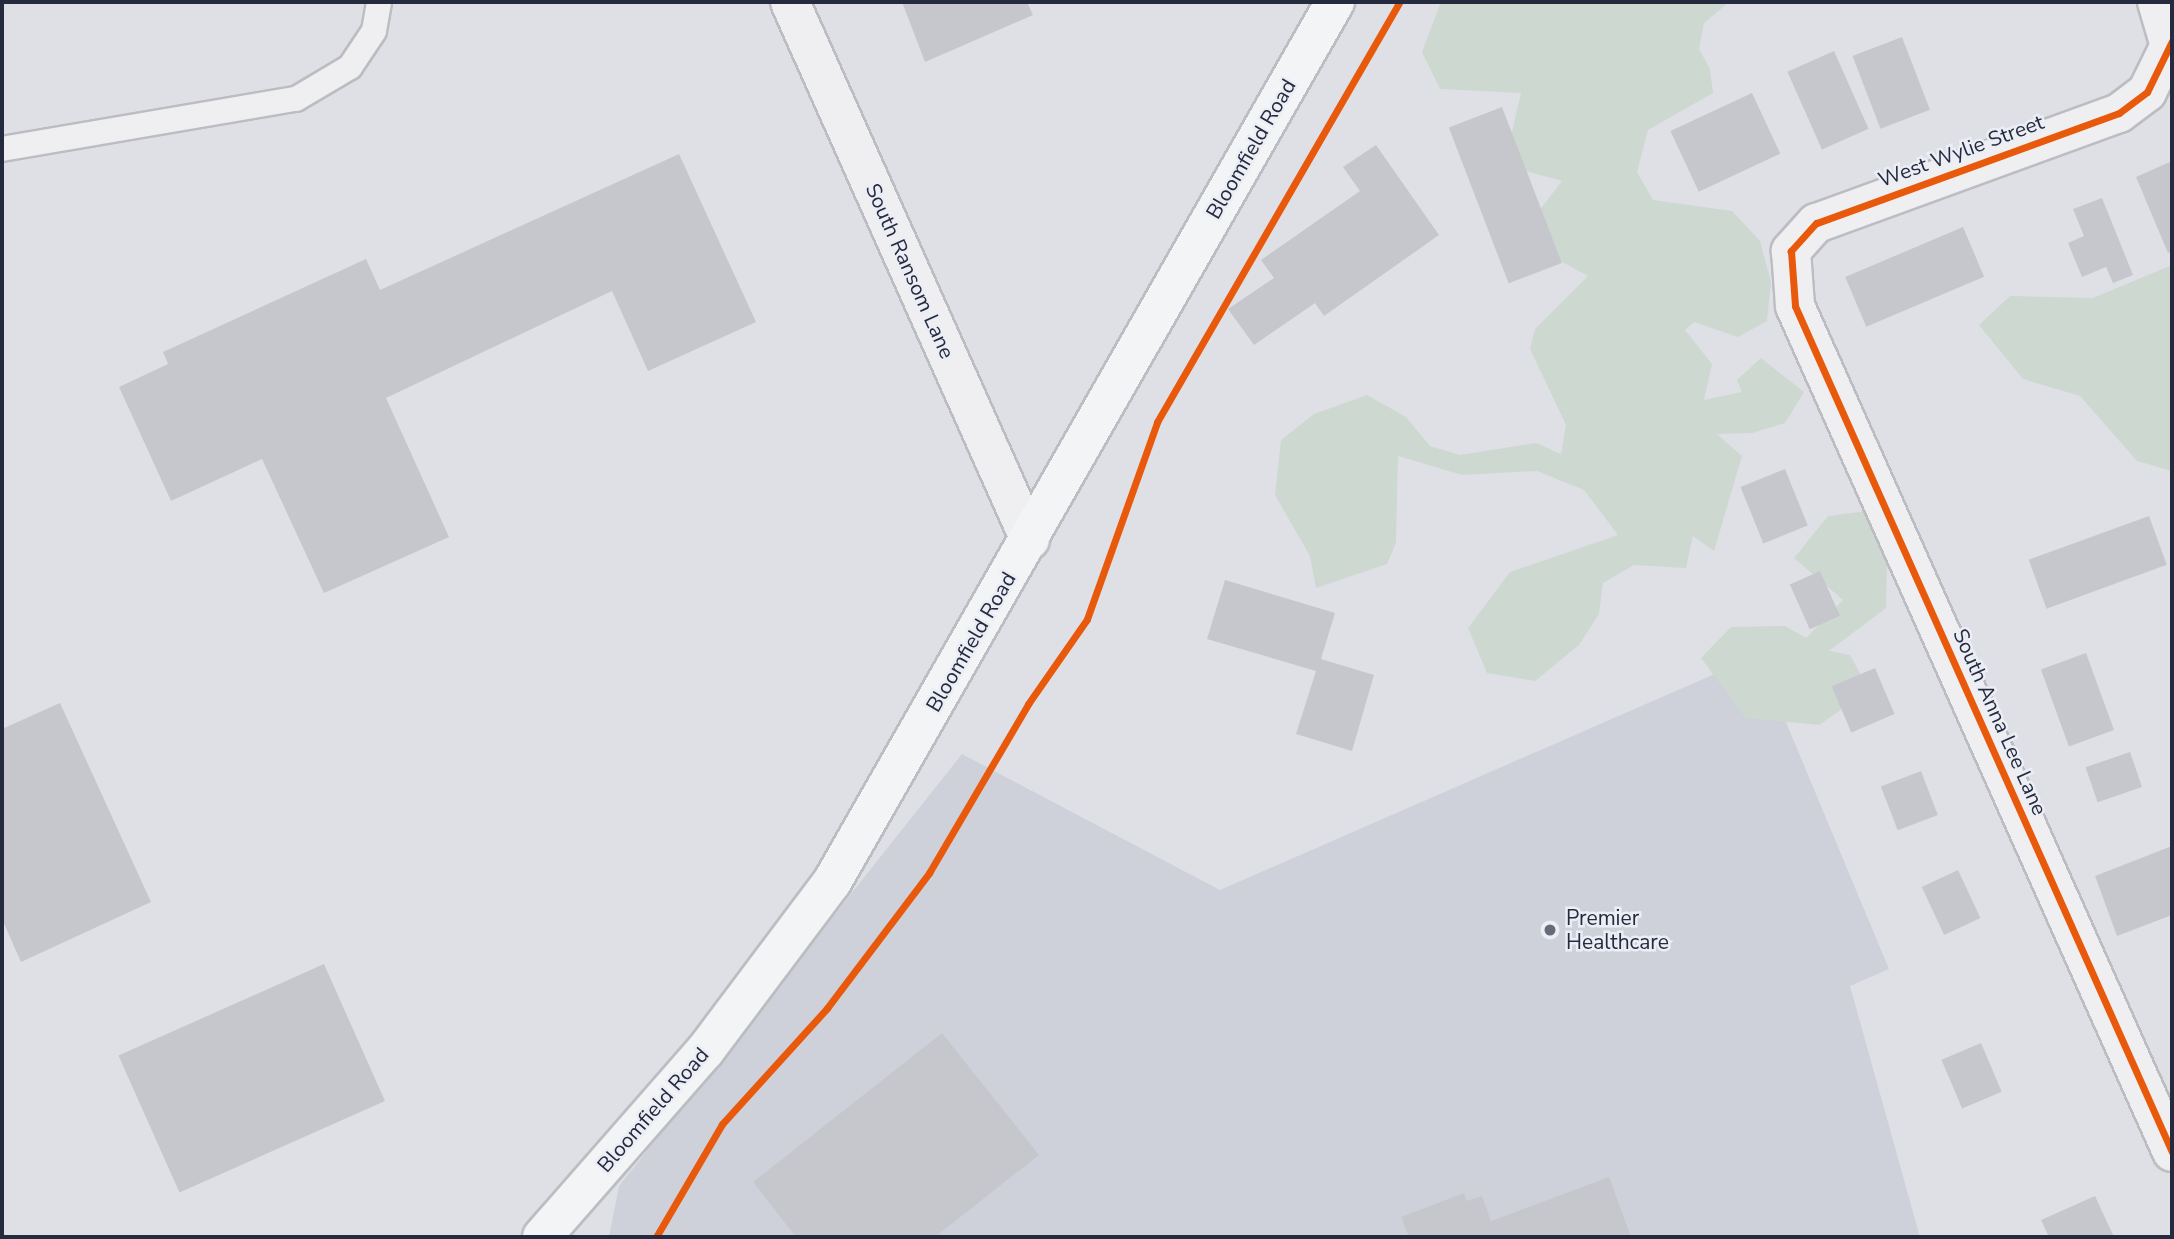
<!DOCTYPE html>
<html>
<head>
<meta charset="utf-8">
<style>
	body { margin:0 }
	#map { position:relative; width:2174px; height:1239px; overflow:hidden; background:#dfe0e5; font-family:"Nunito Sans",sans-serif }
	div>[style] { position:absolute }
	.built>* { inset:0; background:#cfd1da }
	.green>* { inset:0; background:#cdd8d0 }
	.building>* { inset:0; background:#c6c7cd; transform-origin:0 0 }
	.roads { filter:drop-shadow(2px 0 #bcbdc2) drop-shadow(-2px 0 #bcbdc2) drop-shadow(0 2px #bcbdc2) drop-shadow(0 -2px #bcbdc2) }
	.service>* { height:24px; margin:-12px; padding:0 12px; transform-origin:12px; border-radius:12px; background:#efeff1 }
	.minor>* { height:38px; margin:-19px; padding:0 19px; transform-origin:19px; border-radius:19px; background:#efeff1 }
	.primary>* { height:38px; margin:-19px; padding:0 19px; transform-origin:19px; border-radius:19px; background:#f3f4f5 }
	.cycleway>* { height:7px; margin:-3.5px; padding:0 3.5px; transform-origin:3.5px; border-radius:3.5px; background:#e8590c }
	.dots>* { width:19px; height:19px; translate:-50% -50%; box-sizing:border-box; border:4px solid #eceef5; border-radius:50% }
	span { translate:-50% -50%; white-space:nowrap; text-align:center; line-height:1.15; -webkit-text-stroke:5px #eceef5; paint-order:stroke }
	.street-label { font-size:21px; color:#262a3e }
	.poi-label { font-size:21px; color:#262a3e }
	.left { translate:0 -50%; text-align:left }
	.frame { position:absolute; inset:0; border:4px solid #262a3e; pointer-events:none }
</style>
</head>
<body>
<div id="map">
	<div class="built">
		<div style="clip-path:polygon(1758px 655px,1889px 969px,1850px 986px,1920px 1237px,609px 1237px,619px 1186px,962px 754px,1220px 890px)"></div>
	</div>
	<div class="green">
		<div style="clip-path:polygon(1441px 2px,1729px 2px,1704px 23px,1699px 49px,1710px 69px,1713px 93px,1648px 130px,1637px 172px,1653px 200px,1732px 211px,1760px 241px,1771px 282px,1767px 321px,1738px 337px,1694px 322px,1685px 330px,1712px 364px,1704px 400px,1742px 392px,1737px 380px,1761px 358px,1804px 392px,1785px 423px,1752px 433px,1717px 434px,1742px 456px,1714px 551px,1693px 536px,1686px 568px,1634px 565px,1603px 583px,1599px 614px,1579px 645px,1535px 681px,1487px 673px,1468px 628px,1510px 572px,1618px 535px,1584px 490px,1537px 471px,1462px 475px,1398px 456px,1396px 543px,1387px 564px,1316px 588px,1310px 556px,1275px 495px,1281px 440px,1314px 414px,1367px 395px,1406px 417px,1430px 446px,1460px 455px,1536px 443px,1561px 454px,1566px 425px,1530px 349px,1535px 329px,1588px 276px,1518px 238px,1562px 181px,1504px 165px,1521px 93px,1440px 89px,1422px 52px)"></div>
		<div style="clip-path:polygon(2172px 265px,2172px 471px,2137px 461px,2080px 396px,2023px 379px,1979px 325px,2010px 296px,2093px 298px)"></div>
		<div style="clip-path:polygon(1867px 511px,1887px 559px,1886px 608px,1829px 651px,1850px 655px,1869px 690px,1819px 725px,1746px 718px,1701px 658px,1731px 627px,1785px 626px,1806px 638px,1843px 600px,1794px 558px,1828px 516px)"></div>
	</div>
	<div class="building">
		<div style="clip-path:polygon(902px 2px,1027px 2px,1033px 15px,925px 62px)"></div>
		<div style="left:1902px;top:37px;width:78px;height:53px;rotate:69deg"></div>
		<div style="left:1834px;top:51px;width:85px;height:51px;rotate:66deg"></div>
		<div style="left:1752px;top:93px;width:67px;height:90px;rotate:65deg"></div>
		<div style="left:1502px;top:107px;width:167px;height:57px;rotate:69deg"></div>
		<div style="clip-path:polygon(1376px 145px,1439px 235px,1324px 316px,1315px 303px,1254px 345px,1228px 309px,1274px 278px,1261px 260px,1360px 191px,1343px 167px)"></div>
		<div style="clip-path:polygon(679px 154px,756px 322px,648px 371px,612px 291px,386px 398px,449px 537px,324px 593px,262px 459px,171px 501px,119px 387px,168px 364px,163px 352px,366px 259px,380px 290px)"></div>
		<div style="clip-path:polygon(2172px 161px,2172px 251px,2168px 253px,2136px 177px)"></div>
		<div style="clip-path:polygon(2102px 198px,2133px 275px,2113px 283px,2106px 267px,2082px 277px,2068px 243px,2084px 236px,2073px 209px)"></div>
		<div style="left:1963px;top:227px;width:54px;height:128px;rotate:67deg"></div>
		<div style="left:1785px;top:469px;width:61px;height:48px;rotate:68deg"></div>
		<div style="left:2149px;top:516px;width:52px;height:128px;rotate:70deg"></div>
		<div style="left:1820px;top:571px;width:49px;height:33px;rotate:66deg"></div>
		<div style="clip-path:polygon(1225px 580px,1335px 613px,1321px 659px,1374px 675px,1352px 751px,1296px 734px,1316px 671px,1207px 639px)"></div>
		<div style="left:2086px;top:653px;width:82px;height:48px;rotate:70deg"></div>
		<div style="left:1875px;top:668px;width:50px;height:47px;rotate:67deg"></div>
		<div style="clip-path:polygon(60px 703px,151px 902px,21px 962px,2px 919px,2px 729px)"></div>
		<div style="left:2130px;top:752px;width:37px;height:47px;rotate:71deg"></div>
		<div style="left:1921px;top:771px;width:47px;height:43px;rotate:69deg"></div>
		<div style="clip-path:polygon(2172px 846px,2172px 915px,2117px 936px,2095px 876px)"></div>
		<div style="left:1958px;top:870px;width:53px;height:40px;rotate:65deg"></div>
		<div style="left:324px;top:964px;width:150px;height:225px;rotate:66deg"></div>
		<div style="clip-path:polygon(942px 1033px,1039px 1155px,935px 1237px,796px 1237px,753px 1182px)"></div>
		<div style="left:1981px;top:1043px;width:53px;height:43px;rotate:67deg"></div>
		<div style="clip-path:polygon(1609px 1177px,1631px 1237px,1409px 1237px,1401px 1217px,1464px 1193px,1466px 1201px,1482px 1196px,1491px 1221px)"></div>
		<div style="clip-path:polygon(2095px 1196px,2114px 1237px,2049px 1237px,2041px 1220px)"></div>
	</div>
	<div class="roads">
		<div class="service">
			<div style="left:2px;top:149px;width:298px;rotate:-9.7deg"></div>
			<div style="left:296px;top:99px;width:63px;rotate:-30.7deg"></div>
			<div style="left:350px;top:67px;width:43px;rotate:-56.3deg"></div>
			<div style="left:374px;top:31px;width:29px;rotate:-80deg"></div>
		</div>
		<div class="minor">
			<div style="left:790px;top:2px;width:589px;rotate:65.96deg"></div>
			<div style="left:2157px;top:2px;width:53px;rotate:73.6deg"></div>
			<div style="left:2172px;top:41px;width:57px;rotate:116.1deg"></div>
			<div style="left:2147px;top:92px;width:35px;rotate:143deg"></div>
			<div style="left:2119px;top:113px;width:322px;rotate:160deg"></div>
			<div style="left:1816px;top:223px;width:38px;rotate:132deg"></div>
			<div style="left:1791px;top:251px;width:55px;rotate:85.8deg"></div>
			<div style="left:1795px;top:306px;width:926px;rotate:65.98deg"></div>
		</div>
		<div class="primary">
			<div style="left:542px;top:1237px;width:247px;rotate:-48.8deg"></div>
			<div style="left:705px;top:1051px;width:211px;rotate:-53.1deg"></div>
			<div style="left:832px;top:882px;width:1014px;rotate:-60.25deg"></div>
		</div>
	</div>
	<div class="cycleway">
		<div style="left:2172px;top:41px;width:57px;rotate:116.1deg"></div>
		<div style="left:2147px;top:92px;width:35px;rotate:143deg"></div>
		<div style="left:2119px;top:113px;width:322px;rotate:160deg"></div>
		<div style="left:1816px;top:223px;width:38px;rotate:132deg"></div>
		<div style="left:1791px;top:251px;width:55px;rotate:85.8deg"></div>
		<div style="left:1795px;top:306px;width:926px;rotate:65.98deg"></div>
		<div style="left:656px;top:1237px;width:131px;rotate:-59.7deg"></div>
		<div style="left:722px;top:1124px;width:156px;rotate:-47.8deg"></div>
		<div style="left:827px;top:1008px;width:169px;rotate:-52.9deg"></div>
		<div style="left:929px;top:873px;width:196px;rotate:-59.6deg"></div>
		<div style="left:1028px;top:704px;width:103px;rotate:-55.2deg"></div>
		<div style="left:1087px;top:619px;width:209px;rotate:-70.4deg"></div>
		<div style="left:1157px;top:422px;width:485px;rotate:-60deg"></div>
	</div>
	<div class="dots">
		<div style="left:1550px;top:930px;background:#676a78"></div>
	</div>
	<div class="street-label">
		<span style="left:1251px;top:149px;rotate:-60deg">Bloomfield Road</span>
		<span style="left:1961px;top:151px;rotate:-20deg">West Wylie Street</span>
		<span style="left:910px;top:271px;rotate:66deg">South Ransom Lane</span>
		<span style="left:971px;top:642px;rotate:-60deg">Bloomfield Road</span>
		<span style="left:2000px;top:722px;rotate:66deg">South Anna Lee Lane</span>
		<span style="left:653px;top:1110px;rotate:-49deg">Bloomfield Road</span>
	</div>
	<div class="poi-label">
		<span class="left" style="left:1566px;top:930px">Premier<br>Healthcare</span>
	</div>
	<div class="frame"></div>
</div>
</body>
</html>
